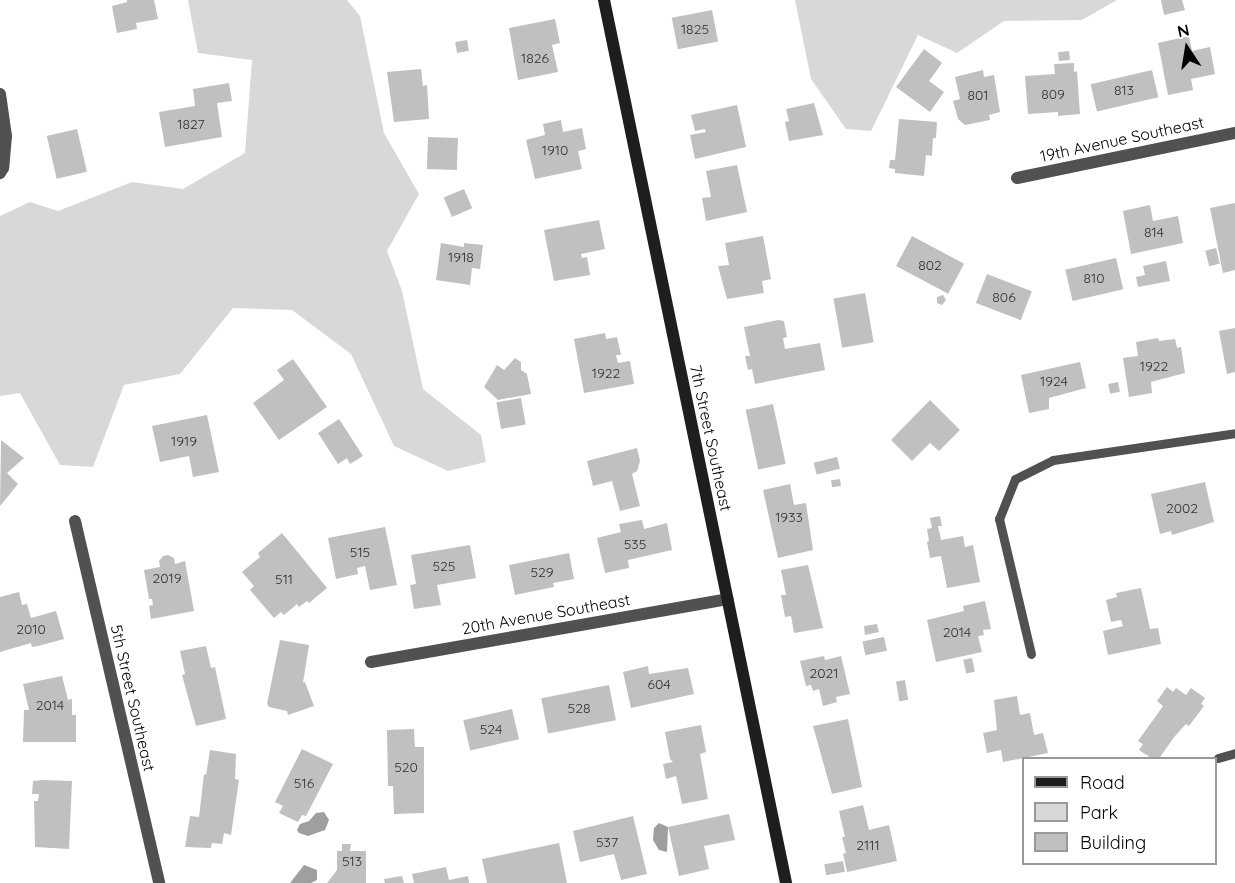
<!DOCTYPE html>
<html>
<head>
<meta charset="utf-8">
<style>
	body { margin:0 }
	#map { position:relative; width:1235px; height:883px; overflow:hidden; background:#fff; font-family:Quicksand,sans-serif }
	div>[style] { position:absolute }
	.green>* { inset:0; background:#d8d8d8 }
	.water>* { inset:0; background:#9f9f9f }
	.building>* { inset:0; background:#c0c0c0; transform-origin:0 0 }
	.lane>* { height:9px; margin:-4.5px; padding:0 4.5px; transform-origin:4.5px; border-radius:4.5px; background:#515151 }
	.street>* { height:12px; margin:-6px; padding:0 6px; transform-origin:6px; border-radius:6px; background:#515151 }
	.secondary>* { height:12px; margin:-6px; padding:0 6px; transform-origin:6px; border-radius:6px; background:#1e1e1e }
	span { translate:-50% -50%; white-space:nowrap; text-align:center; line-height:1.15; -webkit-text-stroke:5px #fff; paint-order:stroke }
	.number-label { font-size:14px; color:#303030 }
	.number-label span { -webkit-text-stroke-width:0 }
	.street-label { font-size:16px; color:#000 }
	.legend { position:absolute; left:1022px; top:757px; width:195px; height:108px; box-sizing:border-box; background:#fff; border:2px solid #999; margin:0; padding:8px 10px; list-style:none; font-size:18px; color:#000 }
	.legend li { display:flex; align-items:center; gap:12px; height:30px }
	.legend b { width:30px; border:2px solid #999 }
	.north { position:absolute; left:1157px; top:18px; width:60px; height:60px; -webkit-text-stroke:4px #fff; paint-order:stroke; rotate:348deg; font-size:16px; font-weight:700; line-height:24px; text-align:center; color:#000 }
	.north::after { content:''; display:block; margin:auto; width:21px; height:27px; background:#000; clip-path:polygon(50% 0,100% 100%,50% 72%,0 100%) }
</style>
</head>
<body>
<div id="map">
	<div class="green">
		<div style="clip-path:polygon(188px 0,347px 0,360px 16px,384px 133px,419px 194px,387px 251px,402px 291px,423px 389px,481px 435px,486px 462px,448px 471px,394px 446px,351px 354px,292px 310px,233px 308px,180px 374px,124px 385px,93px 467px,60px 465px,20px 393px,0 396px,0 216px,30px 202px,58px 211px,132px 182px,183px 189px,245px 153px,252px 60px,198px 53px)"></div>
		<div style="clip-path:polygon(795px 0,1117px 0,1082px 20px,1004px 21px,957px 53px,918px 35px,871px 131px,846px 129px,811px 79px)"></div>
	</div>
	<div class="water">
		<div style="clip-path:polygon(324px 812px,329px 820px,325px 830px,308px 836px,299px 833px,297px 830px,300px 824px,309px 821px,316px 813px)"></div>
		<div style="clip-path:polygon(659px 823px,668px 827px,667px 852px,659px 850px,653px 840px,654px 828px)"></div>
		<div style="clip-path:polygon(304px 865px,317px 870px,317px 880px,311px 883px,290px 883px)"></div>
	</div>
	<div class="building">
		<div style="clip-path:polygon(127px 0,154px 0,158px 19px,136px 23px,137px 29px,117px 33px,112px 6px,127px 2px)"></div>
		<div style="clip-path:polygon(1161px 0,1182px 0,1185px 10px,1164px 15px)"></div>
		<div style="left:712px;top:10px;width:32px;height:41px;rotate:79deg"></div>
		<div style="clip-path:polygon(555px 19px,560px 43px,552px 45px,558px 72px,518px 80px,509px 28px)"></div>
		<div style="clip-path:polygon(1189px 36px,1192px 51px,1210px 47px,1215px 74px,1191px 79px,1193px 90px,1168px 95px,1158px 43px)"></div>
		<div style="left:467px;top:40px;width:11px;height:12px;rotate:80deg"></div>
		<div style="clip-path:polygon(924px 49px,942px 63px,929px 81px,944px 92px,930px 112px,896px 87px)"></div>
		<div style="left:1069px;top:51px;width:9px;height:11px;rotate:84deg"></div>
		<div style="clip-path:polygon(1074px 63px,1074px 72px,1077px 71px,1080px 114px,1058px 116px,1058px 112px,1028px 114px,1025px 76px,1055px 74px,1054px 64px)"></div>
		<div style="clip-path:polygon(421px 69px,423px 86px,427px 85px,429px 119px,394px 122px,387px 72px)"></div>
		<div style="clip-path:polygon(983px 70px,984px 77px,994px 75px,1000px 112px,989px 115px,990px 120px,965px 125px,958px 119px,953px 101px,960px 99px,955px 77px)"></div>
		<div style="left:1152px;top:70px;width:28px;height:63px;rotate:77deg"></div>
		<div style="clip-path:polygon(229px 83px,232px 101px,217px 103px,222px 137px,165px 147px,159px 112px,195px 106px,193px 89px)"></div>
		<div style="clip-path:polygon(814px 103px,823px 135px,789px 141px,785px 122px,789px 121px,786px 109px)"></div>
		<div style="clip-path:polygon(737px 105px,746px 147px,695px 159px,690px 135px,706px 132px,705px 129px,695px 131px,691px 115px)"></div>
		<div style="clip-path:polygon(899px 119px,937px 122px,936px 138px,933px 138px,932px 156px,926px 155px,924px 176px,895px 173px,895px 169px,889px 168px,890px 160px,895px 160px)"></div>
		<div style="clip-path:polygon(561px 120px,563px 132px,582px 128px,586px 149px,578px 151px,582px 169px,535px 179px,526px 140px,545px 135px,543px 124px)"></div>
		<div style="left:77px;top:129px;width:44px;height:31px;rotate:77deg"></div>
		<div style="left:428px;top:137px;width:30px;height:32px;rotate:2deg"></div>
		<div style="clip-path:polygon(737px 165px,747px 212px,706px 221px,702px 198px,711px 197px,706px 171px)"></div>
		<div style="left:464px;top:189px;width:21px;height:22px;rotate:67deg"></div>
		<div style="clip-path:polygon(1235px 203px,1235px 270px,1223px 273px,1210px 208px)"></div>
		<div style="clip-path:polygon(1150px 205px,1153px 221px,1178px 216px,1183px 243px,1131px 254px,1123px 211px)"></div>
		<div style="clip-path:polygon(599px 220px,605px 249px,581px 254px,582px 258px,587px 257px,590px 275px,554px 281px,544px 230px)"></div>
		<div style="clip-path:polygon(763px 236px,771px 279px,762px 281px,764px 293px,727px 299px,718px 266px,729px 265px,725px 243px)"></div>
		<div style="left:912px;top:236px;width:59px;height:34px;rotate:28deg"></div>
		<div style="clip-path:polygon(441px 243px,464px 247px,464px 243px,483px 245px,480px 269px,472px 268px,470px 285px,436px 280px)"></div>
		<div style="left:1216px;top:248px;width:16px;height:11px;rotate:76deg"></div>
		<div style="left:1116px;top:258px;width:32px;height:52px;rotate:77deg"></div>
		<div style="clip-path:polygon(1166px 261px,1170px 281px,1138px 287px,1136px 277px,1145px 275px,1143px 266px)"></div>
		<div style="left:987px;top:274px;width:48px;height:31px;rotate:21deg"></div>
		<div style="left:865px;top:293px;width:50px;height:32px;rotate:80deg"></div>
		<div style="clip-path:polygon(943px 295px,946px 300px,942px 305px,937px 303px,937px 297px)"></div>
		<div style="clip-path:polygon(778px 320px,784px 321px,787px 337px,783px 338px,785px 349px,820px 343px,825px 370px,755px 384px,752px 369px,748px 370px,745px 356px,750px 356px,744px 327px)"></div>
		<div style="clip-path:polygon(1235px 328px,1235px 372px,1227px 374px,1219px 331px)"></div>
		<div style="clip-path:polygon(605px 333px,606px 339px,617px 337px,621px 355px,616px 355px,618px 363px,630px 361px,634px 384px,584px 393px,574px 339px)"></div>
		<div style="clip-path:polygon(1158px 338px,1159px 341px,1175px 339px,1177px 348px,1181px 347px,1185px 373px,1151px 382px,1152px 393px,1129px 397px,1123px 358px,1138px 356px,1136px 342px)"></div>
		<div style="clip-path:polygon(515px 358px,521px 362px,521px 370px,527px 374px,531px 394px,498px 400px,484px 387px,497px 365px,504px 370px)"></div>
		<div style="clip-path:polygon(293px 359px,327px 407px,279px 440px,253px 403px,284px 380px,277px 370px)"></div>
		<div style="clip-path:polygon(1080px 362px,1086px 388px,1049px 398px,1049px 409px,1029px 413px,1021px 375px)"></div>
		<div style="left:1118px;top:382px;width:10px;height:10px;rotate:79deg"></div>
		<div style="left:521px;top:398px;width:27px;height:25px;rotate:80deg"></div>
		<div style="clip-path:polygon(930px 400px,960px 430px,939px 451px,930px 443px,912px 461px,891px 440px)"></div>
		<div style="left:773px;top:404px;width:61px;height:28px;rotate:78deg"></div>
		<div style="clip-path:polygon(207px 415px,219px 472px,193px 477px,189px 456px,160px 462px,152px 426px)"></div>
		<div style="clip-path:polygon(339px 419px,363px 456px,350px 464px,347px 458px,338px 464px,318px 433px)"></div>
		<div style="clip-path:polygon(1px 440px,24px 458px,7px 473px,18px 484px,0 506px)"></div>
		<div style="clip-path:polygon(637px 448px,640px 461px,637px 471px,632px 474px,640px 506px,620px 511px,612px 481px,593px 486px,587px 461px)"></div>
		<div style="left:837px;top:457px;width:12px;height:24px;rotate:76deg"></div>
		<div style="left:840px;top:479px;width:7px;height:9px;rotate:82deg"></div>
		<div style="clip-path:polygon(1205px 482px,1214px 522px,1172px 535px,1171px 531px,1160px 534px,1151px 494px)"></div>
		<div style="clip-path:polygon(790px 484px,794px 505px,806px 503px,813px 550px,778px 558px,763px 490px)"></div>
		<div style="clip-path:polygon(940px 516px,942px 526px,938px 526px,941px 540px,963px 536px,965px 547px,973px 545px,980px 582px,947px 588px,941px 556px,930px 558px,927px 542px,929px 541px,927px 529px,932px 528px,930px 518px)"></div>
		<div style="clip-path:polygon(642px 520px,644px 529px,667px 523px,672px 550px,628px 560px,629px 568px,605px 573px,597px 538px,621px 532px,619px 524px)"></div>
		<div style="clip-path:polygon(385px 527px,397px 585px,370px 590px,365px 566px,357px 568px,358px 574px,336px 579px,328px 538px)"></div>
		<div style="clip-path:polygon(282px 533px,327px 588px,309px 603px,307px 601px,299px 607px,297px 604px,284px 615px,281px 612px,274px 618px,250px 590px,254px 586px,242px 572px,260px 557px,258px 553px)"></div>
		<div style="clip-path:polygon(470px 545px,476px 578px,437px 585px,441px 605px,414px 609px,410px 585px,416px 584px,411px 555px)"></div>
		<div style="clip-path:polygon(569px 553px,574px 579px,553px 583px,554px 587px,515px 595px,509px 565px)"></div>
		<div style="clip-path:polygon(168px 555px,174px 558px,175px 564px,185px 561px,194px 611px,151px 619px,149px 606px,153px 605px,152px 599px,149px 599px,144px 570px,160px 567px,159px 561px,163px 556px)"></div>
		<div style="clip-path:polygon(808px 565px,823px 628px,794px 633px,791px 616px,785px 617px,781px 595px,786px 595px,781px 570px)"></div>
		<div style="clip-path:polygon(1141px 588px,1150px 629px,1158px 628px,1161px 644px,1108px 655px,1103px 631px,1123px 626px,1121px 620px,1111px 622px,1106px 600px,1117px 597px,1116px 593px)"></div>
		<div style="clip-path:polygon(19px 592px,22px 605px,27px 604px,31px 618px,56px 611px,64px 639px,38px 646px,32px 647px,31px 643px,0 652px,0 597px)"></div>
		<div style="clip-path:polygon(985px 601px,991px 629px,983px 630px,984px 635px,978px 636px,982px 652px,936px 662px,927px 620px,964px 611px,963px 606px)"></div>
		<div style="clip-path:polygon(877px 624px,879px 632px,865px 635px,864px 626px)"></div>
		<div style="left:884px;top:637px;width:14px;height:22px;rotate:78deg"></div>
		<div style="clip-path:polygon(280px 640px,309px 645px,303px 683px,305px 682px,314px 706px,288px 715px,287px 711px,269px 707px,267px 704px)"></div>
		<div style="clip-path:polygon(206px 646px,211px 668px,215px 667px,226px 719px,196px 726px,182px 675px,185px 674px,180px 651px)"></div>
		<div style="clip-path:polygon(824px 656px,825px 660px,841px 656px,850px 694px,836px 697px,837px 702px,823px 706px,819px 689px,813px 691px,811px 685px,806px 686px,800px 661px)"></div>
		<div style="left:972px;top:658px;width:14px;height:9px;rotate:78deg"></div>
		<div style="clip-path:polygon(648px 666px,649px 674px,688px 668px,694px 694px,631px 708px,623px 672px)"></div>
		<div style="clip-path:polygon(62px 676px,68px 700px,72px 699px,72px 715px,76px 715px,76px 742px,23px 742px,24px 710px,29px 710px,23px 684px)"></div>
		<div style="left:905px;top:680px;width:20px;height:9px;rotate:81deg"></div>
		<div style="left:609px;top:685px;width:36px;height:69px;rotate:79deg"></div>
		<div style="clip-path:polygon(1167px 687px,1173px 692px,1176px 688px,1186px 695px,1191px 688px,1205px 698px,1201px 704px,1204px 706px,1189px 726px,1186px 724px,1175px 736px,1160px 757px,1151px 758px,1139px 750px,1143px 744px,1138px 741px,1163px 706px,1157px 701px)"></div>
		<div style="clip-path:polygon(1017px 696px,1020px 715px,1030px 713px,1034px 735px,1043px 733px,1048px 753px,1003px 762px,1001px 750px,987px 753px,983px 733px,997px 730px,994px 700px)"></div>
		<div style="left:512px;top:709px;width:31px;height:50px;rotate:77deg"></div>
		<div style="clip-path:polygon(848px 719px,862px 787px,832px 794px,813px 726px)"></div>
		<div style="clip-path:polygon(701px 725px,706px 752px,700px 754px,708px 799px,682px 804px,676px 776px,666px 779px,663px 764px,673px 762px,670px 759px,665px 732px)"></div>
		<div style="clip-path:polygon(414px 729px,415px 747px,424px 747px,424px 813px,394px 814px,393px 786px,388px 786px,387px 730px)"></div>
		<div style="clip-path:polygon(302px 749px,333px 764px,306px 816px,302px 815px,298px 822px,279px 813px,283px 806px,275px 802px)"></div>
		<div style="clip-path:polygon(210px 750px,236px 754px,235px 779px,239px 780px,231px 835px,224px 833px,222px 844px,212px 843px,211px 848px,185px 847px,190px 816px,199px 817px,204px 774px,206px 775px)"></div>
		<div style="clip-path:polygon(43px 780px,72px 781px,69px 849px,35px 847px,34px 801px,38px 801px,39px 794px,32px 794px,33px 781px)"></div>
		<div style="clip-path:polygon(863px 805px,869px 830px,889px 825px,897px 861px,847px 872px,843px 854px,846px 853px,842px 837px,845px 837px,839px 811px)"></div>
		<div style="clip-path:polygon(729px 814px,735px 840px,704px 846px,709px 869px,679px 876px,668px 827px)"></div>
		<div style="clip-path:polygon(633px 816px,647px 874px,621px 880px,614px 854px,580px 862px,573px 831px)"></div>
		<div style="clip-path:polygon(559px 843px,567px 883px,487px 883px,482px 859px)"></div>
		<div style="clip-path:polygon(342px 844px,351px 844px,350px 851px,366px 851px,366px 883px,327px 883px,337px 870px,337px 851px,342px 851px)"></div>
		<div style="left:843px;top:861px;width:11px;height:19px;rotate:80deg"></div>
		<div style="clip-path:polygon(446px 867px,449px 880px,468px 876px,469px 883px,414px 883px,412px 874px)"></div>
		<div style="clip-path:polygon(402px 876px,404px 883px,385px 883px,384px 879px)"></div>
	</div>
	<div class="lane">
		<div style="left:1031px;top:654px;width:139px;rotate:-103.3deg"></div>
		<div style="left:999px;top:519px;width:43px;rotate:-68.2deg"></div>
		<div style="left:1015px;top:479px;width:42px;rotate:-26.6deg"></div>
		<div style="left:1053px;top:460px;width:184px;rotate:-8.4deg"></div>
		<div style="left:1218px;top:758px;width:18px;rotate:-16deg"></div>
	</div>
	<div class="street">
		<div style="left:0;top:94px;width:42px;rotate:81.9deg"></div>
		<div style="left:6px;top:136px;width:32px;rotate:95deg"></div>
		<div style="left:3px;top:168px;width:6px;rotate:121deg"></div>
		<div style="left:1017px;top:178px;width:223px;rotate:-11.7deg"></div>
		<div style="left:75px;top:521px;width:372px;rotate:76.9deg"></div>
		<div style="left:371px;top:662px;width:362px;rotate:-10deg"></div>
	</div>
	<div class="secondary">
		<div style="left:604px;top:0;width:902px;rotate:78.35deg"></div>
	</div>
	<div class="number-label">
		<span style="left:695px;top:29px">1825</span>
		<span style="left:535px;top:58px">1826</span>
		<span style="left:1124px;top:90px">813</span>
		<span style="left:1053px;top:94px">809</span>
		<span style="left:978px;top:95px">801</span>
		<span style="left:191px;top:124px">1827</span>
		<span style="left:555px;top:150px">1910</span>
		<span style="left:1154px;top:232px">814</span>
		<span style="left:461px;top:257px">1918</span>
		<span style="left:930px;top:265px">802</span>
		<span style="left:1094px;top:278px">810</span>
		<span style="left:1004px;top:297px">806</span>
		<span style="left:1154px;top:366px">1922</span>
		<span style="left:606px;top:373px">1922</span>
		<span style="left:1054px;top:381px">1924</span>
		<span style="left:184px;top:441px">1919</span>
		<span style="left:1182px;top:508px">2002</span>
		<span style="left:789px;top:517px">1933</span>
		<span style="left:635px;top:544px">535</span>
		<span style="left:360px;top:552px">515</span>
		<span style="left:444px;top:566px">525</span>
		<span style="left:542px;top:572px">529</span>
		<span style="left:167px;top:578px">2019</span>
		<span style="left:284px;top:579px">511</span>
		<span style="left:31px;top:629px">2010</span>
		<span style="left:957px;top:632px">2014</span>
		<span style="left:824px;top:673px">2021</span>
		<span style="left:659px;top:684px">604</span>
		<span style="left:50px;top:705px">2014</span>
		<span style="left:579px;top:708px">528</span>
		<span style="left:491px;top:729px">524</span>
		<span style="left:406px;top:767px">520</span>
		<span style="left:304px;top:783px">516</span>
		<span style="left:607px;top:842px">537</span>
		<span style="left:868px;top:845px">2111</span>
		<span style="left:352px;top:861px">513</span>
	</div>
	<div class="street-label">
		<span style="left:1122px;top:139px;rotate:-12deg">19th Avenue Southeast</span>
		<span style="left:711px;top:438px;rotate:78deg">7th Street Southeast</span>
		<span style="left:546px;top:614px;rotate:-10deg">20th Avenue Southeast</span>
		<span style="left:133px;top:698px;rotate:77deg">5th Street Southeast</span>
	</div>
	<ul class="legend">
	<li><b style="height:8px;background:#1e1e1e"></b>Road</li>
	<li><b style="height:16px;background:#d8d8d8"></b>Park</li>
	<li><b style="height:16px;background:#c0c0c0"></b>Building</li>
	</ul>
	<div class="north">N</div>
</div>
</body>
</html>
